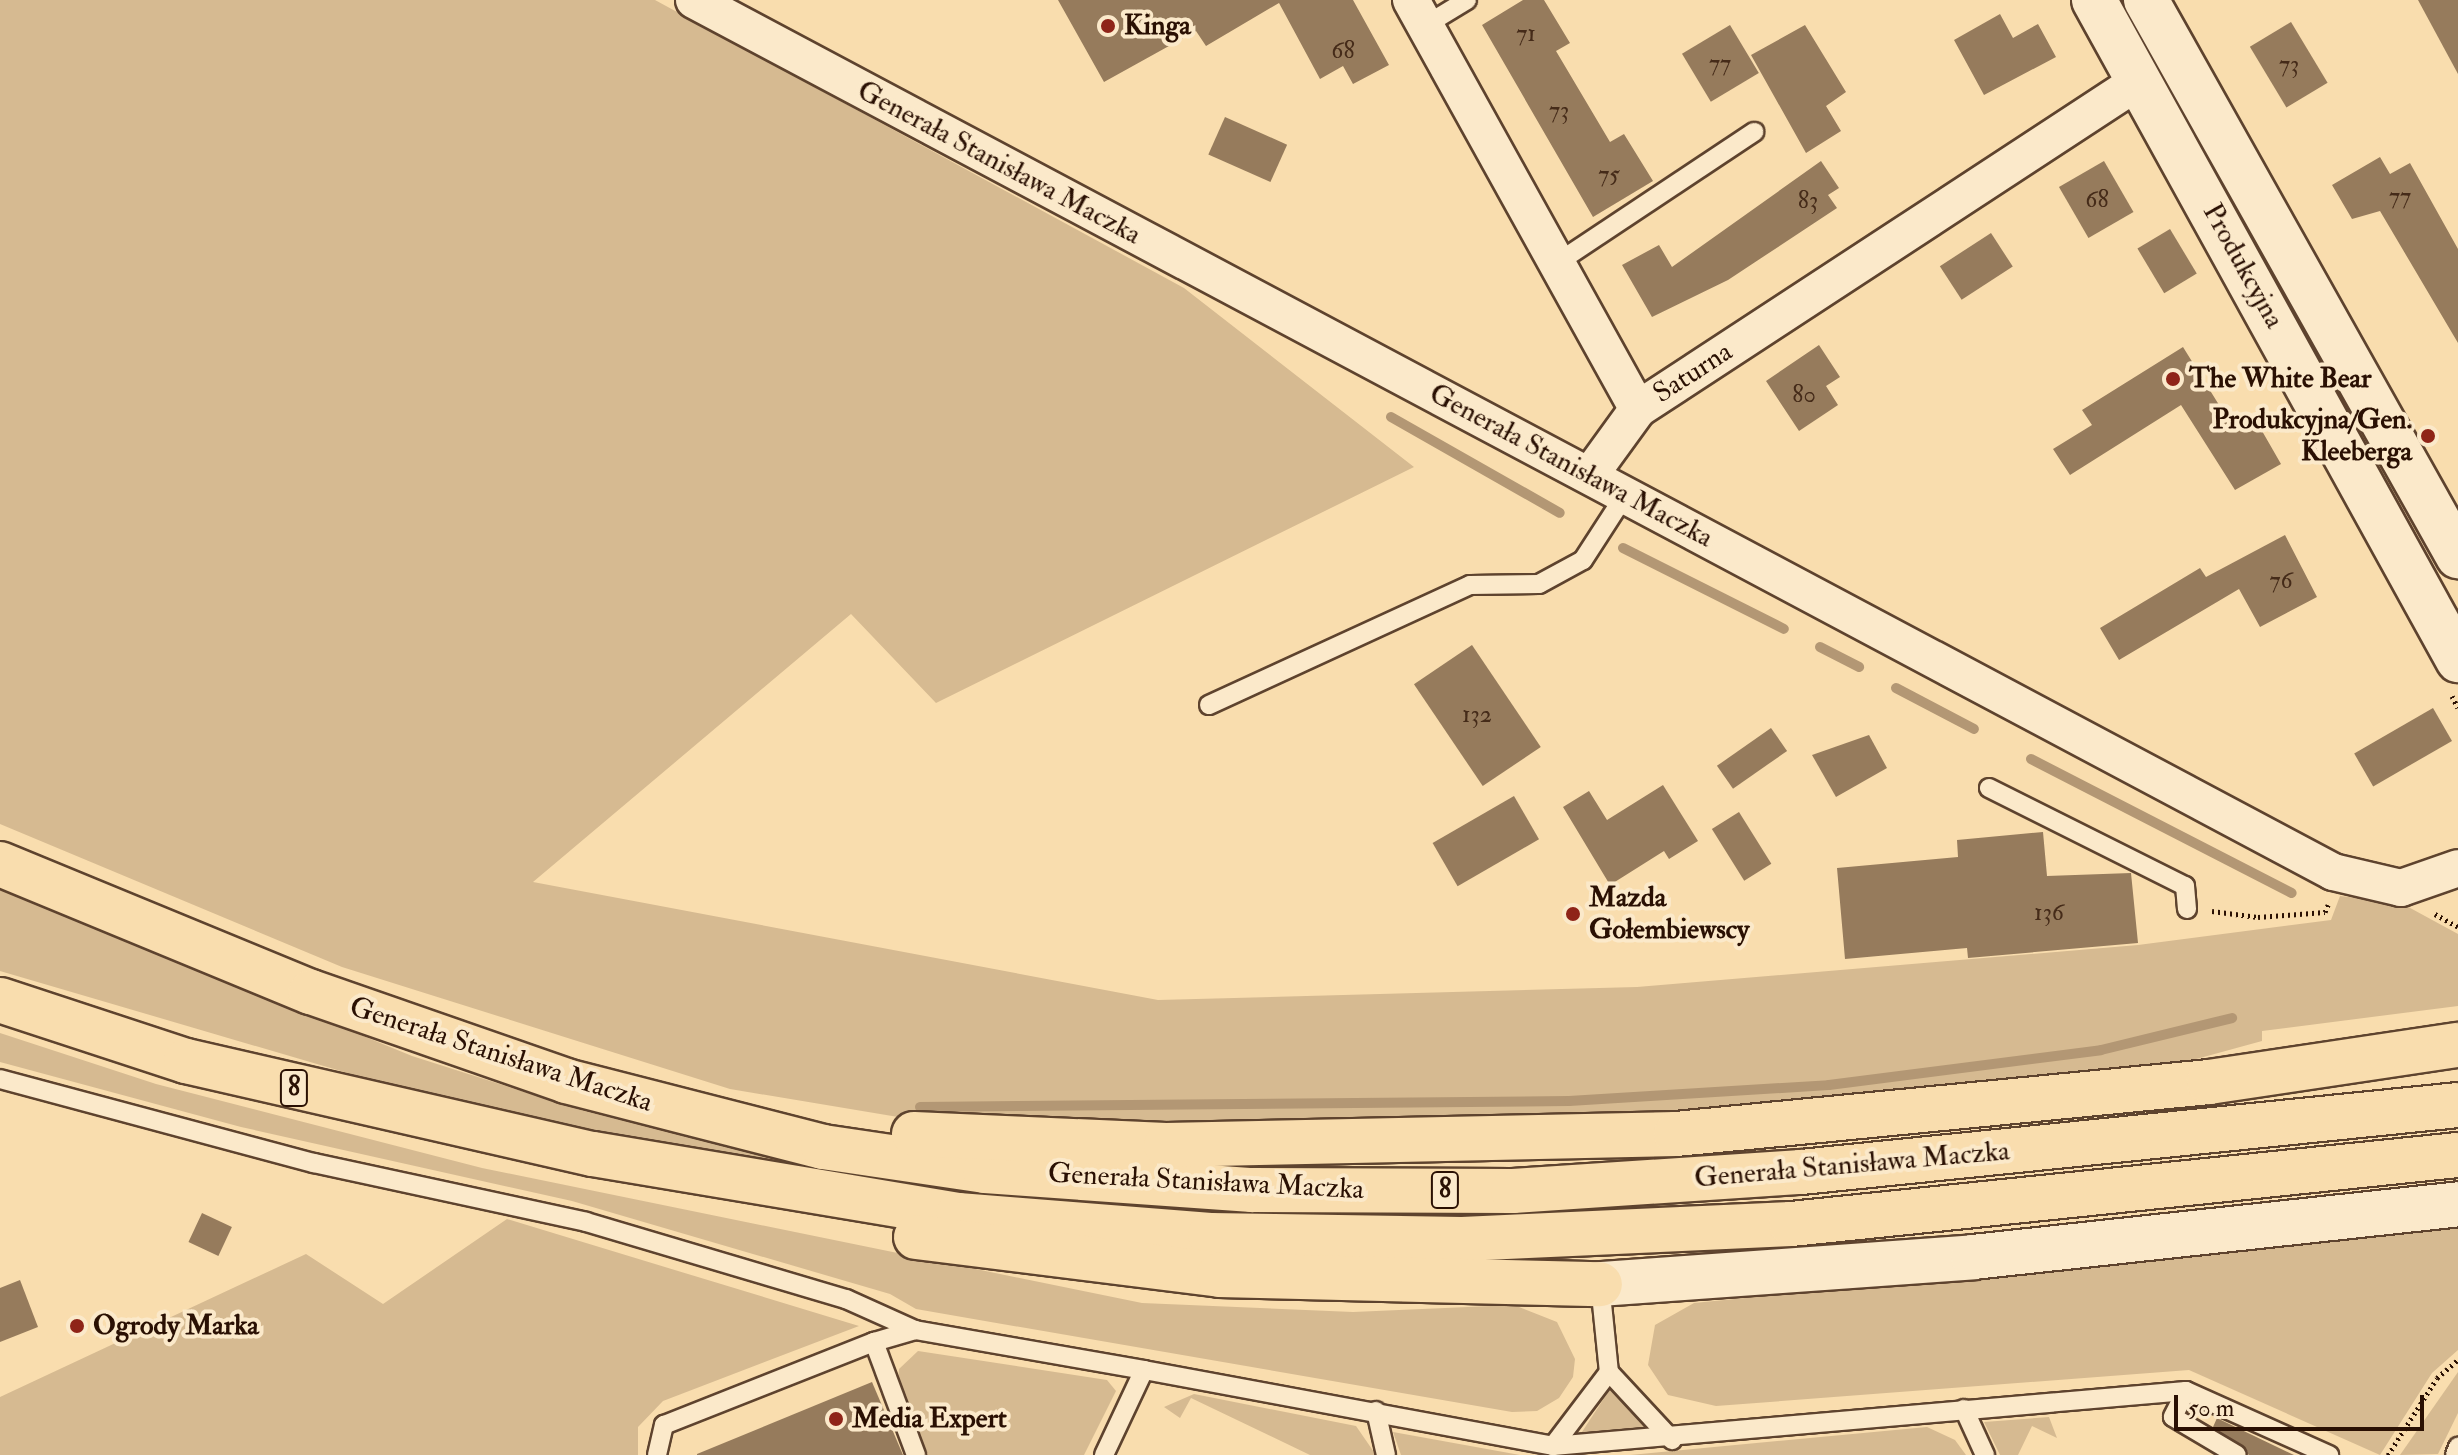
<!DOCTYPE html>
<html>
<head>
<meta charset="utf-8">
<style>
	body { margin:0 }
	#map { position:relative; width:2458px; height:1455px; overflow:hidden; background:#f9ddae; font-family:"IM FELL Double Pica",serif }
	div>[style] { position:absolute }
	.green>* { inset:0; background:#d6ba91 }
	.stream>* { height:10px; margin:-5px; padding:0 5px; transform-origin:5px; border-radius:5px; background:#b39774 }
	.building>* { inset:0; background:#967b5c; transform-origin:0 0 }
	.path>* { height:5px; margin-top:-2.5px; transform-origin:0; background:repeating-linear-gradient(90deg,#2a1003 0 2px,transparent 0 6px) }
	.roads { filter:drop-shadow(2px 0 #5e432e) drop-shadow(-2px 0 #5e432e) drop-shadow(0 2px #5e432e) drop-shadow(0 -2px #5e432e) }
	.lane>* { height:18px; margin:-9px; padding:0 9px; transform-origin:9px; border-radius:9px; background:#fbe9ca }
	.street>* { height:36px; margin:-18px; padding:0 18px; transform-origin:18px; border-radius:18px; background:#fbe9ca }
	.secondary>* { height:44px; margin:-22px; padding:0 22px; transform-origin:22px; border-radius:22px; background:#fbe9ca }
	.highway>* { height:44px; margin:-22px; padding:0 22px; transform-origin:22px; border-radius:22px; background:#f9ddae }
	.dots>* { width:22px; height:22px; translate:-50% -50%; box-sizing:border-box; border:4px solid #fbe9ca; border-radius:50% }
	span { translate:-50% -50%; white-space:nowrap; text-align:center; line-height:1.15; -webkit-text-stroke:8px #fbe9ca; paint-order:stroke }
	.number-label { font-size:24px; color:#452b19 }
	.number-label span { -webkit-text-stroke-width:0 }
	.shield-label span { padding:2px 6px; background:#fbe9ca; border:2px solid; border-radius:6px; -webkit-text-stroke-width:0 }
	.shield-label { font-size:26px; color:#2a1003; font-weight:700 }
	.poi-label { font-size:28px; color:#2a1003; font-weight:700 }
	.left { translate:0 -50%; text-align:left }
	.right { translate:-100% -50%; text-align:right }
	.street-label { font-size:28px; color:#2a1003 }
	.scale { position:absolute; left:2174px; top:1395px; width:250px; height:36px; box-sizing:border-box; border:4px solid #2a1003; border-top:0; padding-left:10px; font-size:24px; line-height:28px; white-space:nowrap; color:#2a1003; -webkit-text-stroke:6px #fbe9ca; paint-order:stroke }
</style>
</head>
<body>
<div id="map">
	<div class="green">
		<div style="clip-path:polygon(0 0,655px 0,1184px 288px,1414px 467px,936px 703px,851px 614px,533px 882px,1158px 1000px,1637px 987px,2138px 945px,2331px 920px,2340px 896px,2401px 903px,2458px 934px,2458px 1006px,2262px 1031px,2262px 1041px,2178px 1064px,1627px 1118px,934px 1123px,730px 1089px,342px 967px,0 824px)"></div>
		<div style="clip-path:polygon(0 887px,412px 1056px,584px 1111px,840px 1173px,703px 1153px,402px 1089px,0 971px)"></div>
		<div style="clip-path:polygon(0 1033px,156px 1084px,482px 1168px,1142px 1303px,1353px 1312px,1514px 1305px,1557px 1322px,1575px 1359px,1573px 1377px,1559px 1398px,1537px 1411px,1512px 1412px,916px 1309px,890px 1294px,572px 1201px,241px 1127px,0 1062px)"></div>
		<div style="clip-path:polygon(507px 1219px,859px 1326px,663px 1401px,638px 1427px,638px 1455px,0 1455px,0 1397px,306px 1254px,383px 1304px)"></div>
		<div style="clip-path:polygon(2458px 1227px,2458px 1350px,2432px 1373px,2380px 1455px,2189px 1370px,1716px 1406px,1668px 1395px,1648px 1365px,1655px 1325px,1694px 1303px)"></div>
		<div style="clip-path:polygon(918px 1351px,1107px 1380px,1116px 1391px,1084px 1455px,928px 1455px,898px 1381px,899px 1369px)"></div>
		<div style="clip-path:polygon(2458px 1372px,2458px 1413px,2438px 1454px,2400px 1455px)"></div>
		<div style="clip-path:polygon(1612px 1386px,1648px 1431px,1580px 1435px)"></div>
		<div style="clip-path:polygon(1194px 1394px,1356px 1426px,1376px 1455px,1310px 1455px,1191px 1398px,1180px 1418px,1164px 1407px)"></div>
		<div style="clip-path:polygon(2049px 1417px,2057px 1438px,2032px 1426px,2018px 1455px,2000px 1455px,1984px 1422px)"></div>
		<div style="clip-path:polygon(1927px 1427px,1955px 1440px,1966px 1455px,1630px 1455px)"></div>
		<div style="clip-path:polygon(1393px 1432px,1520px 1455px,1401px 1455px)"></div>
	</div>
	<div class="stream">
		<div style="left:1391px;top:417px;width:194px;rotate:29.6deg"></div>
		<div style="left:1623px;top:548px;width:180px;rotate:26.7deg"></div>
		<div style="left:1820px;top:647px;width:44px;rotate:27.1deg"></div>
		<div style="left:1896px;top:688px;width:88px;rotate:27.7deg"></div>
		<div style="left:2031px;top:759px;width:293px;rotate:27.2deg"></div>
		<div style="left:920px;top:1107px;width:649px;rotate:-0.53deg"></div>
		<div style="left:1569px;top:1101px;width:260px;rotate:-3.5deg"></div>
		<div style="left:1829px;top:1085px;width:274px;rotate:-7.3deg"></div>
		<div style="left:2101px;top:1050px;width:135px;rotate:-13.7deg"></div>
	</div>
	<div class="building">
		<div style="clip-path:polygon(1058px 0,1353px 0,1389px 65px,1353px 84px,1343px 66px,1320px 79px,1279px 3px,1206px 46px,1196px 31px,1104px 82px)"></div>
		<div style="clip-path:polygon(1523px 0,1544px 0,1570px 43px,1556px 51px,1610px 142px,1624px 134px,1653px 181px,1593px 217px,1482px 25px)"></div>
		<div style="clip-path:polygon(2418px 0,2458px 0,2458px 74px)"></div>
		<div style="clip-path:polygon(2000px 14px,2013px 38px,2038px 24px,2056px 57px,1984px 95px,1954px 40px)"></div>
		<div style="left:2291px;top:22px;width:71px;height:48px;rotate:59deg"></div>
		<div style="left:1730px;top:25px;width:56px;height:56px;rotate:59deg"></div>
		<div style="clip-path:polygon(1805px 25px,1846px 92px,1826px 106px,1841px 131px,1806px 153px,1751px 55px)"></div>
		<div style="left:1225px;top:117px;width:68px;height:41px;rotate:24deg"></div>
		<div style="clip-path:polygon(2380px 157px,2390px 174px,2410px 163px,2458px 249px,2458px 343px,2380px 211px,2352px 219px,2332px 185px)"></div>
		<div style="clip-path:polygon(1821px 161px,1839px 188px,1828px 195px,1837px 208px,1728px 280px,1652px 317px,1622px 265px,1659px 245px,1672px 267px)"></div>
		<div style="left:2104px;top:161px;width:59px;height:52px;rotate:60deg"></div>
		<div style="left:2170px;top:229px;width:52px;height:38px;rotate:59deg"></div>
		<div style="left:1991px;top:233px;width:40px;height:61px;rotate:57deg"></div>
		<div style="clip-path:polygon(1819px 345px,1840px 377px,1826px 386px,1838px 405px,1799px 431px,1766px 381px)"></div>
		<div style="clip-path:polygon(2183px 347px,2234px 429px,2254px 417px,2281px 464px,2235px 490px,2181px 405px,2070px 475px,2053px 449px,2092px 425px,2082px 410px)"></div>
		<div style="clip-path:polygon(2285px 535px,2317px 597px,2260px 627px,2239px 589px,2119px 660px,2100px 628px,2200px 568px,2206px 577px)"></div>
		<div style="left:1472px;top:645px;width:123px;height:70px;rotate:56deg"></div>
		<div style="left:2433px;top:708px;width:38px;height:91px;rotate:60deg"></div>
		<div style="left:1771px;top:728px;width:28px;height:66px;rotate:55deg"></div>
		<div style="clip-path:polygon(1869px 735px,1887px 768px,1836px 797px,1812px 755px)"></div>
		<div style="clip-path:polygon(1663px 785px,1698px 841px,1669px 859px,1664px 851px,1610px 885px,1563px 807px,1589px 791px,1607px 820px)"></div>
		<div style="left:1514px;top:796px;width:50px;height:94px;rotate:60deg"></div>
		<div style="left:1739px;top:812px;width:61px;height:32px;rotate:58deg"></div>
		<div style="clip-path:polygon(2043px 832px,2047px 876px,2131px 873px,2138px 943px,1968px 958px,1967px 948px,1845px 959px,1837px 868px,1958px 857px,1957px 840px)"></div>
		<div style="left:202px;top:1213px;width:33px;height:32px;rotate:25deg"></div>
		<div style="clip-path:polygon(20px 1280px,38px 1327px,0 1342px,0 1288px)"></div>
		<div style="clip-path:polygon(872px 1382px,903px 1455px,697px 1455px,697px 1454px)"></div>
		<div style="clip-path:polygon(2217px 1418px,2223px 1421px,2294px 1455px,2249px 1455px,2213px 1427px)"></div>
	</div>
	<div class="path">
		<div style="left:2452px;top:696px;width:13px;rotate:63deg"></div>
		<div style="left:2212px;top:911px;width:46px;rotate:7.4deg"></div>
		<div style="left:2258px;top:917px;width:67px;rotate:-4.3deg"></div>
		<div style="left:2325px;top:912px;width:8px;rotate:-67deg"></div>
		<div style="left:2435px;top:914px;width:26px;rotate:29deg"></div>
		<div style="left:2388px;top:1455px;width:91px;rotate:-57.5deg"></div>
		<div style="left:2437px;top:1378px;width:28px;rotate:-41deg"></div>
	</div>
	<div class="roads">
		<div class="lane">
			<div style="left:1426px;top:25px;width:48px;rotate:-31.4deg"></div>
			<div style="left:1557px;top:263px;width:237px;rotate:-33.6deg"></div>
			<div style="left:1209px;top:705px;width:287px;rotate:-24.7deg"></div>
			<div style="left:1470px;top:585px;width:69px;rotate:-0.8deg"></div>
			<div style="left:1539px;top:584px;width:50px;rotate:-28.6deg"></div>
			<div style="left:1583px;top:560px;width:77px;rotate:-57.1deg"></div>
			<div style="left:1989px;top:788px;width:219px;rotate:26.6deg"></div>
			<div style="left:2185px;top:886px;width:23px;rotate:85deg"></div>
			<div style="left:0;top:1079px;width:325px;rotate:15deg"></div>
			<div style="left:314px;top:1163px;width:278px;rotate:12.2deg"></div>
			<div style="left:586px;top:1222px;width:271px;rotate:16.5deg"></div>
			<div style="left:846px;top:1299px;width:76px;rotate:24.2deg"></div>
			<div style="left:915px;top:1330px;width:232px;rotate:9.9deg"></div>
			<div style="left:1600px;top:1284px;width:88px;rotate:84.2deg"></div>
			<div style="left:1609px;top:1372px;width:93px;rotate:47.2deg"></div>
			<div style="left:915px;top:1330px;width:43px;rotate:163.7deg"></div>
			<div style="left:874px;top:1342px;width:121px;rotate:69.6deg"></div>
			<div style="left:2186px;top:1391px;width:29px;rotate:117deg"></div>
			<div style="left:2173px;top:1417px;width:74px;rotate:30.7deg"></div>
			<div style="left:1964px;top:1409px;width:51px;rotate:65.5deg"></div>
			<div style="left:1376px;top:1411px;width:45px;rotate:77.2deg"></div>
			<div style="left:1553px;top:1446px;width:93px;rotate:-52.9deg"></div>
			<div style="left:657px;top:1455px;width:31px;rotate:-77deg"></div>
			<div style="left:664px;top:1425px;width:226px;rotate:-21.6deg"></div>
			<div style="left:1104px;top:1455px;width:94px;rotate:-64.8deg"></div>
			<div style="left:1144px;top:1370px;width:416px;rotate:10.5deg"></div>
			<div style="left:1553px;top:1446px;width:635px;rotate:-4.97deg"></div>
			<div style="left:2186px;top:1391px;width:157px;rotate:24.1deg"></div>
			<div style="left:2455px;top:1455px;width:9px;rotate:-69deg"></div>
		</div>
		<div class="street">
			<div style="left:694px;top:0;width:1857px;rotate:28.01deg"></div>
			<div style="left:2333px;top:872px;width:70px;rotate:13.2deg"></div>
			<div style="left:2401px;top:888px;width:60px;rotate:-19.3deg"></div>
			<div style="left:1411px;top:0;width:468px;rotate:61deg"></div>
			<div style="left:1638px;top:409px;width:599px;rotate:-33.21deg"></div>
			<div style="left:1590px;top:475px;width:82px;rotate:-54deg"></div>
		</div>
		<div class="secondary">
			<div style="left:2094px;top:0;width:754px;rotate:61.12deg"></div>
			<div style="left:2146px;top:0;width:638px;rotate:60.7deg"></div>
			<div style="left:1600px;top:1284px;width:374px;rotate:-4.1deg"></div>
			<div style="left:1973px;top:1257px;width:488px;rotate:-6.2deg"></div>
		</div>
		<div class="highway">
			<div style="left:0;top:864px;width:336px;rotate:22.4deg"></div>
			<div style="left:311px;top:992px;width:270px;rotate:19.2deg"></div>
			<div style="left:566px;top:1081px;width:265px;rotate:14.4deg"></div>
			<div style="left:823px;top:1147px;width:164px;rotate:8.4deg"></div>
			<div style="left:985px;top:1171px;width:268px;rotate:4.1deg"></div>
			<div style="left:1252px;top:1190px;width:261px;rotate:0.2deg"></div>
			<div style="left:1513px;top:1191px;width:289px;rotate:-3.8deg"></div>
			<div style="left:1801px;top:1172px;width:660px;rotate:-5.82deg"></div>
			<div style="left:0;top:1000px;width:196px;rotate:18.2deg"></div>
			<div style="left:186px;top:1061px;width:417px;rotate:12.9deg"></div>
			<div style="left:593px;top:1154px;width:370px;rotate:9.5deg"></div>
			<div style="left:958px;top:1215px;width:253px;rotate:4.5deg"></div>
			<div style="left:1210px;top:1235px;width:252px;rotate:0.9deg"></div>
			<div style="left:1462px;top:1239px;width:329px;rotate:-2.6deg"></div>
			<div style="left:1791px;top:1224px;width:671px;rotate:-5.91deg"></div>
			<div style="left:914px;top:1134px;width:252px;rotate:2.5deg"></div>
			<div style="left:1166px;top:1145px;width:510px;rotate:-1.24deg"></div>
			<div style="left:1676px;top:1134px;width:536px;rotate:-5.57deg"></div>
			<div style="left:2209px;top:1082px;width:252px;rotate:-8.5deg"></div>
			<div style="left:916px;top:1237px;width:305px;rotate:7.1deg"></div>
			<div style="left:1219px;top:1275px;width:381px;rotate:1.4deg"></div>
		</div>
	</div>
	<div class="dots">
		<div style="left:1108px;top:26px;background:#8f2418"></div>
		<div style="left:2173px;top:379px;background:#8f2418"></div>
		<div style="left:2428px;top:436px;background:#8f2418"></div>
		<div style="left:1573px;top:914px;background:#8f2418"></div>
		<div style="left:77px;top:1326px;background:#8f2418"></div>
		<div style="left:836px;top:1419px;background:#8f2418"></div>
	</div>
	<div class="number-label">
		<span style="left:1526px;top:34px">71</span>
		<span style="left:1343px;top:51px">68</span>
		<span style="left:1720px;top:64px">77</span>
		<span style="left:2289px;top:65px">73</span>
		<span style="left:1559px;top:111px">73</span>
		<span style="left:1609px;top:175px">75</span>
		<span style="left:2400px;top:197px">77</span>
		<span style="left:2097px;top:200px">68</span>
		<span style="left:1808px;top:201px">83</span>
		<span style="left:1804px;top:395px">80</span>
		<span style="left:2281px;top:581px">76</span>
		<span style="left:1477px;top:715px">132</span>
		<span style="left:2049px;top:913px">136</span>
	</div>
	<div class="shield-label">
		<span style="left:294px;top:1088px">8</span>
		<span style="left:1445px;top:1190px">8</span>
	</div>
	<div class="poi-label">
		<span class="left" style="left:1124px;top:26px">Kinga</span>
		<span class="left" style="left:2189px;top:379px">The White Bear</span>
		<span class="right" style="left:2412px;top:436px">Produkcyjna/Gen.<br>Kleeberga</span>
		<span class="left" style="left:1589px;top:914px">Mazda<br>Gołembiewscy</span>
		<span class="left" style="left:93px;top:1326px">Ogrody Marka</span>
		<span class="left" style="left:852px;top:1419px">Media Expert</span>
	</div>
	<div class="street-label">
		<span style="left:999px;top:163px;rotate:28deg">Generała Stanisława Maczka</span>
		<span style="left:2243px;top:266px;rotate:61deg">Produkcyjna</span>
		<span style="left:1693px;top:373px;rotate:-33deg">Saturna</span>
		<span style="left:1571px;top:466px;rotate:28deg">Generała Stanisława Maczka</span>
		<span style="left:501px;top:1055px;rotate:18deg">Generała Stanisława Maczka</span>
		<span style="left:1852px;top:1165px;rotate:-5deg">Generała Stanisława Maczka</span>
		<span style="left:1206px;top:1182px;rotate:3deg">Generała Stanisława Maczka</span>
	</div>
	<div class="scale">50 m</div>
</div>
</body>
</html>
